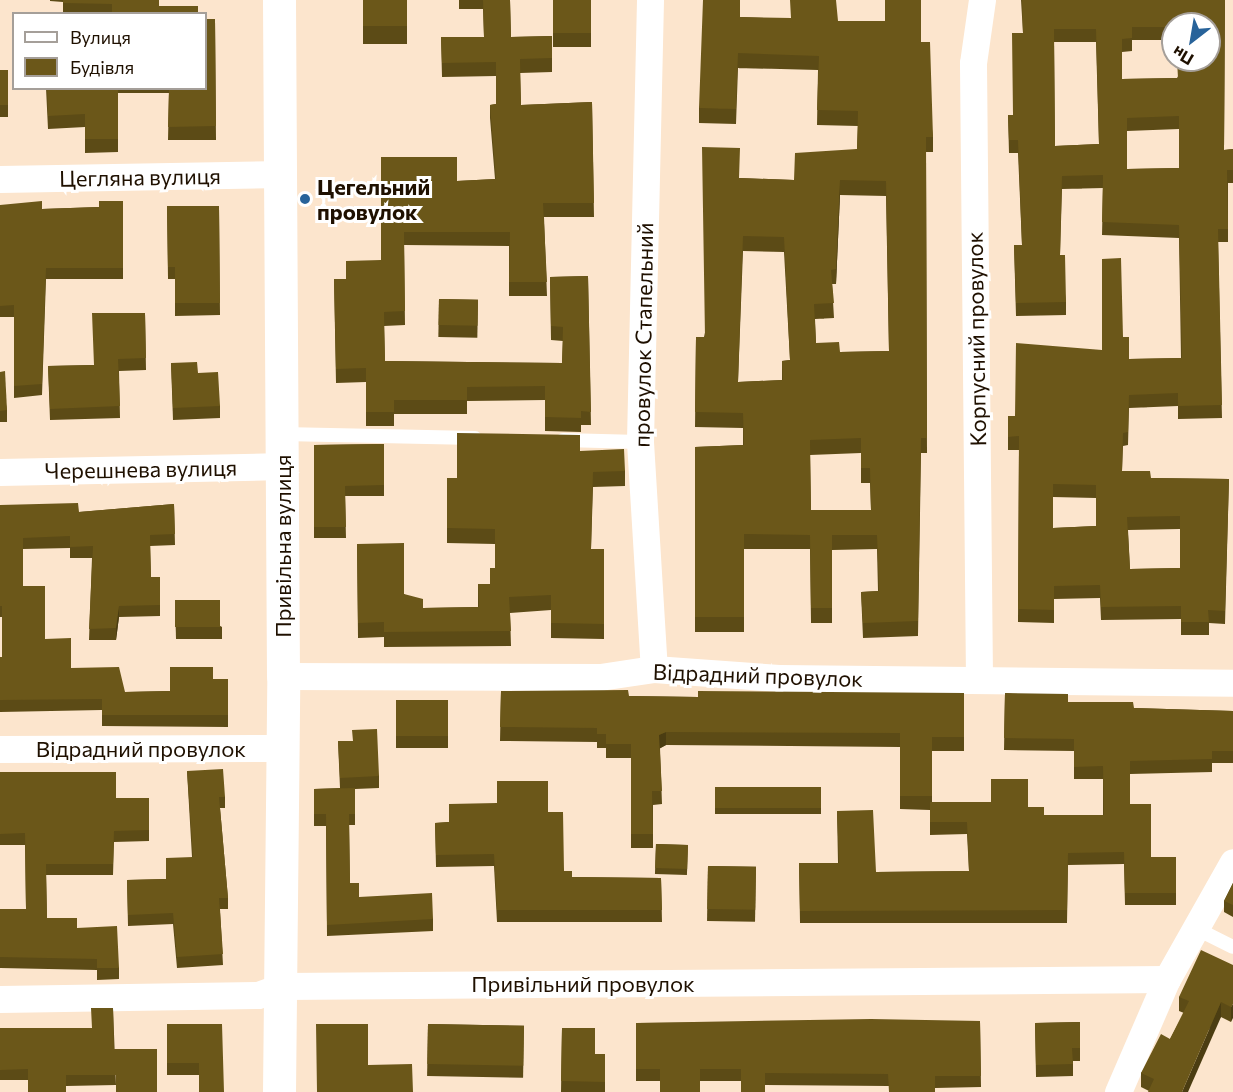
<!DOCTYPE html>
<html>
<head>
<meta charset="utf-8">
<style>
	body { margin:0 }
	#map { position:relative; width:1233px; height:1092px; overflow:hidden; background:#fce5cd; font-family:Commissioner,sans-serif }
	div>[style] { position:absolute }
	.service>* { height:14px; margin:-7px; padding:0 7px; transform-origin:7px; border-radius:7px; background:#fff }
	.minor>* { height:27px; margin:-13.5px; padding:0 13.5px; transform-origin:13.5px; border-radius:13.5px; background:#fff }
	.tertiary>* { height:33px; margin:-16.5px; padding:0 16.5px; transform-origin:16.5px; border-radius:16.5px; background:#fff }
	.wall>* { inset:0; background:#5c4b16; transform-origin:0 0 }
	.shaded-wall>* { inset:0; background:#4b3d12 }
	.building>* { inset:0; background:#6b5719; transform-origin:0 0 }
	.dots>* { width:16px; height:16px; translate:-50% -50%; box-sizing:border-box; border:3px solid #fff; border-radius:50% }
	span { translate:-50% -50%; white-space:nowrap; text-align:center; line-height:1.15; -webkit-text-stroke:6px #fff; paint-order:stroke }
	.street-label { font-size:22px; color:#1f1000 }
	.poi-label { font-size:22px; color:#1f1000; font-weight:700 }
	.left { translate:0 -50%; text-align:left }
	.legend { position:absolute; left:12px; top:12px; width:195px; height:78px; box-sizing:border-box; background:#fff; border:2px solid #a59f99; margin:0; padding:8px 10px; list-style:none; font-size:18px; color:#1f1000 }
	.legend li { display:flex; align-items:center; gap:12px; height:30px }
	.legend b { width:30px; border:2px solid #a59f99 }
	.north { position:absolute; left:1161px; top:12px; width:60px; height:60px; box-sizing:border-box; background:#fff; border:2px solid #a59f99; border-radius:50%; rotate:211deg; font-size:16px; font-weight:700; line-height:24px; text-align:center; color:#1f1000 }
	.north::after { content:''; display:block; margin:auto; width:21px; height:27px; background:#28639a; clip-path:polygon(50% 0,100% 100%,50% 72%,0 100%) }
</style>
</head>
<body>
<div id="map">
	<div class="service">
		<div style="left:282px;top:434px;width:193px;rotate:1.2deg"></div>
		<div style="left:563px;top:440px;width:77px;rotate:1.5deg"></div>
		<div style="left:1195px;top:928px;width:42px;rotate:26.6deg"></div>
	</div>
	<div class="minor">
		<div style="left:650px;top:0;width:442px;rotate:91.3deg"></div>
		<div style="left:640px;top:442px;width:227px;rotate:86.5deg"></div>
		<div style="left:0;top:179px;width:280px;rotate:-1deg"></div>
		<div style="left:0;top:472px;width:283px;rotate:-1.2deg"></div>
		<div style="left:283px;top:676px;width:317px;rotate:0.2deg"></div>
		<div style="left:600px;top:677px;width:55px;rotate:-8.4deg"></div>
		<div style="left:654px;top:669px;width:125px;rotate:4.1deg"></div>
		<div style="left:779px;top:678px;width:454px;rotate:0.6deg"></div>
		<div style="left:979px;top:679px;width:616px;rotate:-90.56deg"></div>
		<div style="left:973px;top:63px;width:64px;rotate:-81.9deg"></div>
		<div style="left:0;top:749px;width:282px;rotate:-0.2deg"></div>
		<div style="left:0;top:999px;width:258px;rotate:-0.9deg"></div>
		<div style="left:258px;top:995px;width:27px;rotate:-20deg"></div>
		<div style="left:283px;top:986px;width:884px;rotate:-0.45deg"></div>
		<div style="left:1118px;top:1092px;width:123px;rotate:-66.6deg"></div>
		<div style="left:1167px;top:979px;width:134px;rotate:-60.6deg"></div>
	</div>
	<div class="tertiary">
		<div style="left:279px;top:1092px;width:416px;rotate:-89.4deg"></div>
		<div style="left:283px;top:676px;width:676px;rotate:-90.34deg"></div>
	</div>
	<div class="wall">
		<div style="clip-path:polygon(50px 0,159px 0,159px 6px,198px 14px,63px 14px,63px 2px,50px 1px)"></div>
		<div style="left:363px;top:0;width:44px;height:44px"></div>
		<div style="clip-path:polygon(459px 0,510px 0,511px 37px,552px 36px,552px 72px,520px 73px,521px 105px,592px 102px,594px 217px,544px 217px,547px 296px,509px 296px,509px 246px,404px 245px,405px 325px,384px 326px,385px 361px,562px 363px,563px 341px,551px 340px,550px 277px,588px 276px,591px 425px,581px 425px,581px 432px,545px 431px,545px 400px,467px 401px,467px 414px,394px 414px,394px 426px,366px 426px,366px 382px,336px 383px,334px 279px,346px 279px,381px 260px,381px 157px,457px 181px,495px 179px,490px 118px,490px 105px,496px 104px,496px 76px,442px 77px,441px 37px,484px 37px,483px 9px,459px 9px)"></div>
		<div style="left:553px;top:0;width:38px;height:47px"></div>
		<div style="clip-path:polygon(evenodd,1021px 0,1225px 0,1224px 150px,1233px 149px,1233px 183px,1228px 183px,1228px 242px,1218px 242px,1222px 418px,1178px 419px,1178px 406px,1129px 408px,1128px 445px,1123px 446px,1122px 471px,1151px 478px,1229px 479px,1225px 624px,1209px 623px,1209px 635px,1181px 635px,1181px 619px,1101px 620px,1100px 598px,1054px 599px,1054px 623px,1018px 622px,1019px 450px,1008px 450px,1008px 429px,1015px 416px,1102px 350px,1123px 337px,1129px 359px,1181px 358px,1179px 238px,1102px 235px,1103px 188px,1062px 189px,1060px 255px,1066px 302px,1066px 315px,1016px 316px,1014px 245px,1022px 245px,1018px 153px,1009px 153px,1008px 115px,1013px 115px,1023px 33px,1021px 0,1173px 24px,1209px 24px,1177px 78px,1122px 79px,1122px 52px,1132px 51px,1132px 40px,1173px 40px,1173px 24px,1021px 0,1054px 42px,1096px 42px,1099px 144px,1055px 146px,1054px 42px,1021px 0,1179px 129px,1179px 168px,1127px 169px,1127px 131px,1179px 129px,1021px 0,1053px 497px,1096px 498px,1096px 526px,1053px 528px,1053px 497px,1021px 0,1180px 529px,1180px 568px,1130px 569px,1128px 530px,1180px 529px)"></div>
		<div style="clip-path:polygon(evenodd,740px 17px,838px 21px,921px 42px,933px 137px,933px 152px,926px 152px,927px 453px,921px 453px,918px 636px,863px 638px,861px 592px,878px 591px,877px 549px,832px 550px,832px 623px,811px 623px,810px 549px,744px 549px,744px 632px,695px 632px,695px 447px,743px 445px,743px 428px,695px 427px,696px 337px,704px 337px,740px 178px,794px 180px,857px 149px,858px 126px,817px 125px,818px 70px,738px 68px,736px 124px,699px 123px,699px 108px,740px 17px,840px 195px,886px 196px,889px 351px,840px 352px,816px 343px,815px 319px,834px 318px,832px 284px,836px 284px,840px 195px,740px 17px,743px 251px,784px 252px,790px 360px,782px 361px,782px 380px,738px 382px,743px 251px,740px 17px,861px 453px,861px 483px,870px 483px,871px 510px,811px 510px,810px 455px,861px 453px)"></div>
		<div style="clip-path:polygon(215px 19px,216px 140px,168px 140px,169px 93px,118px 93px,118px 152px,85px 153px,85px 127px,48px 129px,46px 88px,206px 88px)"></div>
		<div style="left:0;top:70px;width:8px;height:47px"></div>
		<div style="clip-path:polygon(123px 201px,123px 279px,46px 279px,42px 395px,14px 398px,14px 317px,0 317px,0 205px,42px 209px,99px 207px)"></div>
		<div style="clip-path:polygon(167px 206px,219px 206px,220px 315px,175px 316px,175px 279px,168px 279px)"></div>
		<div style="left:439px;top:299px;width:39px;height:38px;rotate:1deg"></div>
		<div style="clip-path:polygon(145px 313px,146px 370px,119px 371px,120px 418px,50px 420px,48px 366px,94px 365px)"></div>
		<div style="clip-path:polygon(171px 363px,198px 373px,220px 406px,220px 418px,173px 420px)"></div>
		<div style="clip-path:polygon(0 372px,7px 410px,7px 422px,0 422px)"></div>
		<div style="clip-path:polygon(384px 444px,384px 496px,345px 496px,346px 538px,314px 538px,314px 445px)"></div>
		<div style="clip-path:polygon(580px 451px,625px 471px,625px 486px,593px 487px,591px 549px,604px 549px,604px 639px,551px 638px,551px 610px,510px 613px,511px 646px,384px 647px,384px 637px,358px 638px,357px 544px,404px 594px,423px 608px,478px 607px,478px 584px,490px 584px,495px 568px,495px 544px,447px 543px,447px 478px,457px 478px)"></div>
		<div style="clip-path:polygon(174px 504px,175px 545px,150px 546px,151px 577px,160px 577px,160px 616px,119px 617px,116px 640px,89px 640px,92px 558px,70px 558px,70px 548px,23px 549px,23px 586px,45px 639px,71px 668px,125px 692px,170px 691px,213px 679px,228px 679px,228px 727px,102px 726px,102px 710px,0 712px,0 657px,2px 657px,2px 617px,0 617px,0 505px,79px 512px)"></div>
		<div style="clip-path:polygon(175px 600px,222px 627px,222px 639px,176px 639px)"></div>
		<div style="clip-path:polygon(501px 691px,629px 696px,698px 697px,964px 693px,964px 751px,932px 751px,932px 802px,1028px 807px,1044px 815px,1103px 815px,1103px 779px,1074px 779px,1074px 751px,1004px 750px,1005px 693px,1068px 702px,1134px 708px,1233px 711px,1233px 763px,1212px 763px,1212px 772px,1130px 774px,1130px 804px,1151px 857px,1176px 857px,1176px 905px,1125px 905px,1124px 864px,1068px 865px,1067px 923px,800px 923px,799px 863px,838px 863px,837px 811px,876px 872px,969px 871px,967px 834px,930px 835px,930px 810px,900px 809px,900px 747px,666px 745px,660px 748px,662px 804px,653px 805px,653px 848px,631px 848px,631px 758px,606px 758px,606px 748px,597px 748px,597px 742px,500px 741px)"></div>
		<div style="left:396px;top:700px;width:52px;height:48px"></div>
		<div style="clip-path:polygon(338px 741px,379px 776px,379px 788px,355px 789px,355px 825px,349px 825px,350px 883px,359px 897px,433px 919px,433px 931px,327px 936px,326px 826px,314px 826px,314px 789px,340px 788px)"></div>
		<div style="clip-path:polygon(187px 771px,225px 797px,225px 808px,220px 808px,228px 898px,228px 909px,220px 909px,223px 965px,177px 968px,173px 924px,128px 926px,127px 880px,166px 879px,192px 857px)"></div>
		<div style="clip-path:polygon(0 772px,116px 798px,149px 798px,149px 841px,114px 842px,113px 875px,46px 875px,47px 918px,77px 928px,119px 968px,119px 979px,97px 980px,97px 970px,0 968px,0 909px,26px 909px,25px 845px,0 845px)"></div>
		<div style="left:715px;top:787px;width:106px;height:27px"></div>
		<div style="clip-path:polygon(548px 812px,564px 871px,572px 877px,661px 878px,662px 922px,497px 922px,494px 866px,436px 867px,435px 823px,449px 822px)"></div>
		<div style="left:656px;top:844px;width:32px;height:30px;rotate:2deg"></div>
		<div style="left:708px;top:866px;width:48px;height:55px;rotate:1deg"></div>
		<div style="clip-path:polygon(1233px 883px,1233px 917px,1224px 912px,1224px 901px)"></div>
		<div style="clip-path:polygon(1233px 965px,1231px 1022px,1221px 1017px,1149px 1091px,1141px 1087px,1141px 1073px,1170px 1039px,1184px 1013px,1179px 1011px,1179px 997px)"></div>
		<div style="clip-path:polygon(113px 1008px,116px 1085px,66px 1086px,28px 1080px,0 1080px,0 1028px,92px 1028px)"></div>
		<div style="clip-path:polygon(980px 1021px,981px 1087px,935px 1088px,888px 1086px,765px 1085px,741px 1081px,636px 1081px,636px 1023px)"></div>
		<div style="clip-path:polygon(1080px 1022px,1080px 1061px,1073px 1061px,1073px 1076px,1036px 1077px,1035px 1023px)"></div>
		<div style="clip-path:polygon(167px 1024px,224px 1092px,199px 1075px,167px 1075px)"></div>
		<div style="left:428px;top:1024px;width:96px;height:52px;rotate:1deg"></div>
		<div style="clip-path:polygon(562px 1028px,595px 1054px,605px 1054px,605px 1092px,561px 1092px)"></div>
	</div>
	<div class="shaded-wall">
		<div style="clip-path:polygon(840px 180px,840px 195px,836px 284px,836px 269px)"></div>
		<div style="clip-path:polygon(119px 606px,119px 617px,116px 640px,116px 628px)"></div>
		<div style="clip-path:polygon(666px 732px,666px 745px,659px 749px,659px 735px)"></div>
		<div style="clip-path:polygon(1221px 1002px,1221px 1017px,1188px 1092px,1182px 1092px)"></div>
		<div style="clip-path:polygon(1233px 1004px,1233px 1018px,1231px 1022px,1231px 1007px)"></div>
	</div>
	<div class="building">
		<div style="clip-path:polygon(63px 0,159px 0,159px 6px,198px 6px,198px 14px,112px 14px,112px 4px,63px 3px)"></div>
		<div style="left:363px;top:0;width:44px;height:26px"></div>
		<div style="clip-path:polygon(483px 0,510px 0,511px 37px,552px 36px,552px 58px,520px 59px,521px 105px,592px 102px,594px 203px,543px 203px,547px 282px,509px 282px,510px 232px,404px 232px,405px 311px,384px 312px,385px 361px,562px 363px,563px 327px,551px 326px,550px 277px,588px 276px,591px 412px,581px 411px,581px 418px,545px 417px,545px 386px,467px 387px,467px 400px,394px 400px,394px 412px,366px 412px,366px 368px,336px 369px,334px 279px,346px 279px,346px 261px,381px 260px,381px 157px,457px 157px,457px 181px,496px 179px,490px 105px,496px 104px,496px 62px,442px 63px,441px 37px,484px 37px)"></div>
		<div style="left:553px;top:0;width:38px;height:33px"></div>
		<div style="clip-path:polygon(evenodd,703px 0,740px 0,740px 17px,791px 18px,790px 0,836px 0,838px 21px,885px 21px,885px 0,921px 0,921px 42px,930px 42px,933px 137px,926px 137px,927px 438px,921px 438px,918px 621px,863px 623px,861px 592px,879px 591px,877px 535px,832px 535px,832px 608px,811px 608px,810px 535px,744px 534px,744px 617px,695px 617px,695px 447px,744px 445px,743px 413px,695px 412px,696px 337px,705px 337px,702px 147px,740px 148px,739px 178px,794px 180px,795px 153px,857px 149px,858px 111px,817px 110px,819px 56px,738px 53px,736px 109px,699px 108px,703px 0,840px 180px,886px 181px,889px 351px,840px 352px,839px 342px,816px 343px,814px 304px,834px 303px,831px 270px,836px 269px,840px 180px,703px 0,743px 236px,784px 237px,790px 360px,782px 361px,783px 380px,738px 382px,743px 236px,703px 0,861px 438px,861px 468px,870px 468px,871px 510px,811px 510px,810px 440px,861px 438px)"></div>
		<div style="clip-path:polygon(evenodd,1022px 0,1225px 0,1224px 150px,1233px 149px,1233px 170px,1227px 170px,1228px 229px,1218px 229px,1222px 405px,1178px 406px,1178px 393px,1129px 395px,1128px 432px,1123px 433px,1122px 471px,1150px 471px,1151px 478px,1229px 479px,1225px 611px,1208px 610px,1209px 622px,1181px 622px,1181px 606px,1101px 607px,1100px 585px,1054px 586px,1054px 610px,1018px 609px,1019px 436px,1008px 437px,1008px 416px,1015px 416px,1016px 343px,1102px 350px,1102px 259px,1121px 258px,1123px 337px,1129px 337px,1129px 359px,1182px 358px,1179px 225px,1102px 222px,1103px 175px,1062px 176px,1060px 255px,1065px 255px,1066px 302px,1016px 303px,1014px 245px,1022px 245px,1018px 140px,1009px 140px,1008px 115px,1013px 115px,1012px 33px,1023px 33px,1022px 0,1173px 24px,1209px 24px,1209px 60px,1177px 60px,1178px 78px,1122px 79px,1122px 39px,1132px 38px,1132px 27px,1173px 27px,1173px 24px,1022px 0,1054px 29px,1096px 29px,1099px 144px,1055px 146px,1054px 29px,1022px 0,1179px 116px,1179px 168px,1127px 169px,1127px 118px,1179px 116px,1022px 0,1053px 484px,1096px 485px,1096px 526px,1053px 528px,1053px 484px,1022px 0,1180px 516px,1180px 568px,1130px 569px,1127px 517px,1180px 516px)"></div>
		<div style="clip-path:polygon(206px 19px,215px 19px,216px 126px,168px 127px,169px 88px,206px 88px)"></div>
		<div style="left:0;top:70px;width:8px;height:35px"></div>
		<div style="clip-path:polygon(47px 88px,118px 88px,118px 139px,85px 139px,85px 114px,48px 116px)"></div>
		<div style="clip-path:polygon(42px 201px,42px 209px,99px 207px,99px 201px,123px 201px,123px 268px,46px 268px,42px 384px,14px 386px,14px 305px,0 306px,0 205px)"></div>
		<div style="clip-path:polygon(167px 206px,219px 206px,220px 303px,175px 303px,175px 267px,168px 267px)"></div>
		<div style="left:439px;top:299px;width:39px;height:26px;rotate:1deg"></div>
		<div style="clip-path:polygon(92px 313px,145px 313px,146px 358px,118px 359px,120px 406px,50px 409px,48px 366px,94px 365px)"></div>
		<div style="clip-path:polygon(197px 362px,198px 373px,218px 372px,220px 406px,173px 408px,171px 363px)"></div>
		<div style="clip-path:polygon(5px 371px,7px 410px,0 411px,0 372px)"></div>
		<div style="clip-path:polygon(457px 433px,580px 435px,580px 451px,624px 449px,625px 471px,593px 472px,591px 549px,604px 549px,604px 624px,551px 623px,551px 595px,509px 597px,511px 631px,384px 632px,384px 622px,358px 623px,357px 544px,404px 543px,404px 594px,423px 599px,423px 608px,479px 607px,478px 584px,490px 584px,490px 568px,495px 568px,495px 529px,447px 528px,447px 478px,457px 478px)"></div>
		<div style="clip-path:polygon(384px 444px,384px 485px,345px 486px,346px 527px,314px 527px,314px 445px)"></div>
		<div style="clip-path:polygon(78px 503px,79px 512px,174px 504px,175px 534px,150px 535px,151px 577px,160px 577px,160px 605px,119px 606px,116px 628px,89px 629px,93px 546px,70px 547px,70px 536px,23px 538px,23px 586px,45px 586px,45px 639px,71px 638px,71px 668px,119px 667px,125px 692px,170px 691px,170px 667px,213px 667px,213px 679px,228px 679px,228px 715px,102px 715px,102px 699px,0 700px,0 657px,2px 657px,2px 606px,0 606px,0 505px)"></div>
		<div style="left:175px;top:600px;width:45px;height:27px"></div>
		<div style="clip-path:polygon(628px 690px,629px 696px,698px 697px,698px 691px,964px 693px,964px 737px,932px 737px,932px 796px,900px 796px,900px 733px,666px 732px,659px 735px,662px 791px,652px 791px,653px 834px,631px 834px,631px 744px,606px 744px,606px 734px,597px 734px,597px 728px,500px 727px,501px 691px)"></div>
		<div style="clip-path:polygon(1005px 693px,1068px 694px,1068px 702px,1133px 702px,1134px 708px,1233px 711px,1233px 751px,1212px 751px,1212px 759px,1130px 761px,1130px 804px,1151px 804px,1151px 857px,1176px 857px,1176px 893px,1125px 893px,1124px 852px,1068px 853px,1067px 910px,800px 911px,799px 863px,839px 863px,837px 811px,873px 810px,876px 872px,969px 871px,967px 822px,930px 822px,930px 802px,991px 802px,991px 779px,1028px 779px,1028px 807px,1044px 807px,1044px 815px,1104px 815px,1103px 766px,1074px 767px,1074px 739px,1004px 738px)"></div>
		<div style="left:396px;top:700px;width:52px;height:36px"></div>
		<div style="clip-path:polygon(377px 729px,379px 776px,340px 778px,338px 741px,353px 741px,352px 730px)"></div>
		<div style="clip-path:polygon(223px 769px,225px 797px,219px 797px,228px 898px,219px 898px,223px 954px,177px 957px,173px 913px,128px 915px,127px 880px,166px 879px,166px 858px,193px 857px,187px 771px)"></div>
		<div style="clip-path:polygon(0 772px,116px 772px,116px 798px,149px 798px,149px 830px,114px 831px,113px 864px,46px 864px,47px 918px,77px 918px,77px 928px,117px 926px,119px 968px,97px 968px,97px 959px,0 957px,0 909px,26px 909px,25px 833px,0 834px)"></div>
		<div style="clip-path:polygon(497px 781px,548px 781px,548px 812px,563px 812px,564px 871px,572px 871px,572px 877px,661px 878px,662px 910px,497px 910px,494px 854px,436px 855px,435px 823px,449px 822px,449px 804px,497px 803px)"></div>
		<div style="left:715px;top:787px;width:106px;height:21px"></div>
		<div style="clip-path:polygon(355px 788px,355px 814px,349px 814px,350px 883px,359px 883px,359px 897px,432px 893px,433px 919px,327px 925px,326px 814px,314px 814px,314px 789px)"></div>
		<div style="left:656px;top:844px;width:32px;height:24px;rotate:2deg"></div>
		<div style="left:708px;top:866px;width:48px;height:43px;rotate:1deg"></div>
		<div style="clip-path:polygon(1233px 883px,1233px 905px,1224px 901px)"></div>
		<div style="clip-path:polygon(1201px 950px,1233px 965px,1233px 1004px,1231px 1007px,1221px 1002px,1182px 1092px,1148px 1092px,1154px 1079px,1141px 1073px,1161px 1034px,1170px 1039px,1189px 1001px,1179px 997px)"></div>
		<div style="clip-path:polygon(91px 1008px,113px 1008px,114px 1049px,157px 1049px,157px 1092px,116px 1092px,116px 1075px,66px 1075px,66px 1092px,28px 1092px,28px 1069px,0 1070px,0 1028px,92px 1028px)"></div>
		<div style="clip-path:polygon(871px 1019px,980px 1021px,981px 1076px,935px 1076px,935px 1092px,889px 1092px,888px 1074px,765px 1073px,765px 1092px,741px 1092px,741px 1069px,700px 1069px,700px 1092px,660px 1092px,660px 1069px,636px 1069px,636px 1023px)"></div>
		<div style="clip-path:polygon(1080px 1022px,1080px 1048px,1072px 1048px,1073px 1064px,1036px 1065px,1035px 1023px)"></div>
		<div style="clip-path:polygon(167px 1024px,222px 1024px,224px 1092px,199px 1092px,199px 1063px,167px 1063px)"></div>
		<div style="clip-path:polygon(316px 1024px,368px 1024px,368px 1065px,412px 1064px,413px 1092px,317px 1092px)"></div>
		<div style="left:428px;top:1024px;width:96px;height:40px;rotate:1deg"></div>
		<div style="clip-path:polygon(562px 1028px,595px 1028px,595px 1054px,605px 1054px,605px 1082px,561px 1081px)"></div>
	</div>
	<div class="dots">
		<div style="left:305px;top:199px;background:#28639a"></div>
	</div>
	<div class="street-label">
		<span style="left:140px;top:177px;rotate:-1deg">Цегляна вулиця</span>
		<span style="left:643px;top:335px;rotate:-89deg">провулок Стапельний</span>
		<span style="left:976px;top:339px;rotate:-91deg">Корпусний провулок</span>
		<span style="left:141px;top:469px;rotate:-1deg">Черешнева вулиця</span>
		<span style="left:283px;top:546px;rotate:-90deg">Привільна вулиця</span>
		<span style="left:758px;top:675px;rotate:2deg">Відрадний провулок</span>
		<span style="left:141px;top:749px">Відрадний провулок</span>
		<span style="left:583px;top:984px">Привільний провулок</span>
	</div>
	<div class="poi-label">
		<span class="left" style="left:317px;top:199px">Цегельний<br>провулок</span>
	</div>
	<ul class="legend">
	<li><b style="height:8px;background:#fff"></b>Вулиця</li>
	<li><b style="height:16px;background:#6b5719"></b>Будівля</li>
	</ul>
	<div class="north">Пн</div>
</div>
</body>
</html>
